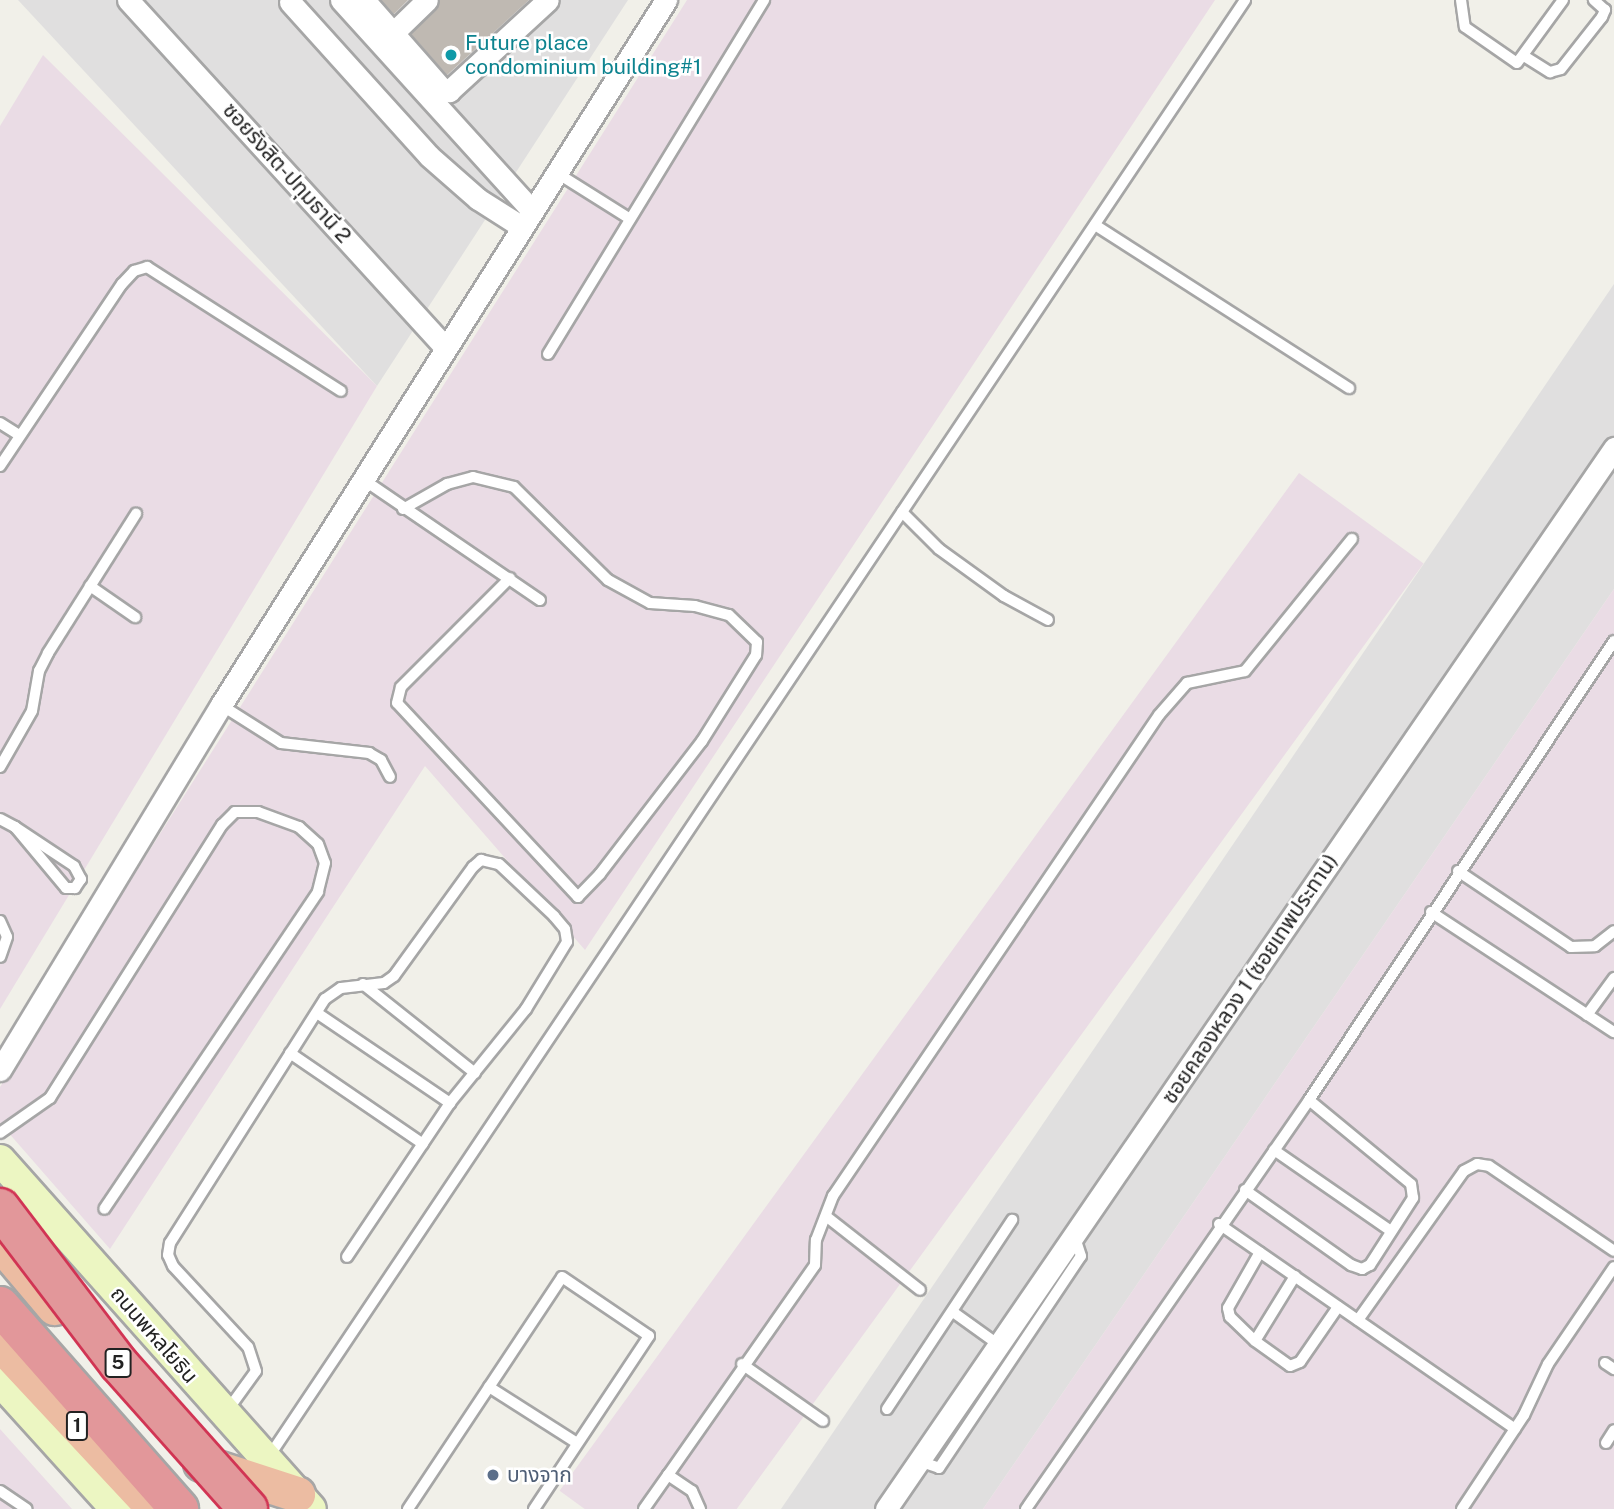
<!DOCTYPE html>
<html>
<head>
<meta charset="utf-8">
<style>
	body { margin:0 }
	#map { position:relative; width:1614px; height:1509px; overflow:hidden; background:#f1f0e9; font-family:"Public Sans","Noto Sans Thai",sans-serif }
	div>[style] { position:absolute }
	.residential>* { inset:0; background:#e0dfdf }
	.industrial>* { inset:0; background:#eadce5; transform-origin:0 0 }
	.building>* { inset:0; background:#bfb9b2 }
	.roads { filter:drop-shadow(2px 0 #a6a6a6) drop-shadow(-2px 0 #a6a6a6) drop-shadow(0 2px #a6a6a6) drop-shadow(0 -2px #a6a6a6) }
	.service>* { height:10px; margin:-5px; padding:0 5px; transform-origin:5px; border-radius:5px; background:#fff }
	.minor>* { height:21px; margin:-10.5px; padding:0 10.5px; transform-origin:10.5px; border-radius:10.5px; background:#fff }
	.secondary>* { height:30px; margin:-15px; padding:0 15px; transform-origin:15px; border-radius:15px; background:#ecf6c2 }
	.trunk>* { height:35px; margin:-17.5px; padding:0 17.5px; transform-origin:17.5px; border-radius:17.5px; background:#ecbca2 }
	.motorway>* { height:38px; margin:-19px; padding:0 19px; transform-origin:19px; border-radius:19px; background:#e2979a }
	.bridges { filter:drop-shadow(2px 0 #d13554) drop-shadow(-2px 0 #d13554) drop-shadow(0 2px #d13554) drop-shadow(0 -2px #d13554) }
	.motorway-bridge>* { height:38px; margin:-19px; padding:0 19px; transform-origin:19px; border-radius:19px; background:#e2979a }
	.dots>* { width:19px; height:19px; translate:-50% -50%; box-sizing:border-box; border:4px solid #fff; border-radius:50% }
	span { translate:-50% -50%; white-space:nowrap; text-align:center; line-height:1.15; -webkit-text-stroke:5px #fff; paint-order:stroke }
	.shield-label span { padding:2px 5px; background:#fff; border:2px solid; border-radius:5px; -webkit-text-stroke-width:0 }
	.shield-label { font-size:19px; color:#222; font-weight:700 }
	.culture-label { font-size:21px; color:#0d838f }
	.left { translate:0 -50%; text-align:left }
	.street-label { font-size:21px; color:#222 }
	.service-label { font-size:21px; color:#4e5e75 }
</style>
</head>
<body>
<div id="map">
	<div class="residential">
		<div style="clip-path:polygon(18px 0,628px 0,377px 386px)"></div>
		<div style="clip-path:polygon(1614px 284px,1614px 589px,983px 1509px,781px 1509px)"></div>
	</div>
	<div class="industrial">
		<div style="clip-path:polygon(687px 0,1215px 0,585px 950px,425px 766px,110px 1249px,0 1123px,0 1087px)"></div>
		<div style="clip-path:polygon(43px 55px,377px 386px,0 1009px,0 126px)"></div>
		<div style="left:1299px;top:473px;width:154px;height:1258px;rotate:36deg"></div>
		<div style="clip-path:polygon(1614px 589px,1614px 1509px,983px 1509px)"></div>
		<div style="clip-path:polygon(0 1429px,72px 1509px,0 1509px)"></div>
	</div>
	<div class="building">
		<div style="clip-path:polygon(381px 0,408px 0,394px 14px)"></div>
		<div style="clip-path:polygon(440px 0,529px 0,447px 75px,411px 34px)"></div>
	</div>
	<div class="roads">
		<div class="service">
			<div style="left:1461px;top:0;width:27px;rotate:82deg"></div>
			<div style="left:1465px;top:27px;width:63px;rotate:34.7deg"></div>
			<div style="left:1517px;top:63px;width:78px;rotate:-53.9deg"></div>
			<div style="left:1524px;top:56px;width:31px;rotate:32deg"></div>
			<div style="left:1550px;top:72px;width:11px;rotate:-15deg"></div>
			<div style="left:1561px;top:69px;width:66px;rotate:-51.7deg"></div>
			<div style="left:1602px;top:17px;width:8px;rotate:-67deg"></div>
			<div style="left:1605px;top:10px;width:15px;rotate:-138deg"></div>
			<div style="left:557px;top:173px;width:86px;rotate:32.2deg"></div>
			<div style="left:1095px;top:225px;width:302px;rotate:32.7deg"></div>
			<div style="left:548px;top:354px;width:415px;rotate:-58.6deg"></div>
			<div style="left:0;top:423px;width:22px;rotate:32deg"></div>
			<div style="left:0;top:466px;width:219px;rotate:-56.2deg"></div>
			<div style="left:122px;top:284px;width:18px;rotate:-47deg"></div>
			<div style="left:134px;top:271px;width:14px;rotate:-17deg"></div>
			<div style="left:147px;top:267px;width:230px;rotate:32.6deg"></div>
			<div style="left:364px;top:480px;width:213px;rotate:34.3deg"></div>
			<div style="left:403px;top:509px;width:51px;rotate:-29.6deg"></div>
			<div style="left:447px;top:484px;width:27px;rotate:-15deg"></div>
			<div style="left:473px;top:477px;width:42px;rotate:13.7deg"></div>
			<div style="left:514px;top:487px;width:132px;rotate:44.7deg"></div>
			<div style="left:608px;top:580px;width:48px;rotate:28.7deg"></div>
			<div style="left:650px;top:603px;width:45px;rotate:3.8deg"></div>
			<div style="left:695px;top:606px;width:35px;rotate:15deg"></div>
			<div style="left:729px;top:615px;width:39px;rotate:44deg"></div>
			<div style="left:757px;top:642px;width:13px;rotate:94deg"></div>
			<div style="left:756px;top:655px;width:102px;rotate:122.1deg"></div>
			<div style="left:702px;top:741px;width:168px;rotate:127.5deg"></div>
			<div style="left:600px;top:874px;width:32px;rotate:134deg"></div>
			<div style="left:578px;top:897px;width:265px;rotate:-133deg"></div>
			<div style="left:397px;top:703px;width:16px;rotate:-76deg"></div>
			<div style="left:401px;top:687px;width:154px;rotate:-45deg"></div>
			<div style="left:902px;top:512px;width:52px;rotate:45deg"></div>
			<div style="left:939px;top:549px;width:80px;rotate:35.9deg"></div>
			<div style="left:1004px;top:596px;width:50px;rotate:28.6deg"></div>
			<div style="left:90px;top:586px;width:55px;rotate:34.6deg"></div>
			<div style="left:221px;top:705px;width:71px;rotate:32.3deg"></div>
			<div style="left:281px;top:743px;width:89px;rotate:6.5deg"></div>
			<div style="left:369px;top:753px;width:14px;rotate:30deg"></div>
			<div style="left:381px;top:760px;width:19px;rotate:62deg"></div>
			<div style="left:0;top:767px;width:64px;rotate:-60.3deg"></div>
			<div style="left:32px;top:711px;width:41px;rotate:-80.1deg"></div>
			<div style="left:39px;top:671px;width:20px;rotate:-63deg"></div>
			<div style="left:48px;top:653px;width:165px;rotate:-57.7deg"></div>
			<div style="left:0;top:819px;width:17px;rotate:28deg"></div>
			<div style="left:15px;top:827px;width:71px;rotate:33.5deg"></div>
			<div style="left:74px;top:866px;width:15px;rotate:62deg"></div>
			<div style="left:81px;top:879px;width:11px;rotate:124deg"></div>
			<div style="left:75px;top:888px;width:9px;rotate:180deg"></div>
			<div style="left:66px;top:888px;width:80px;rotate:-129.9deg"></div>
			<div style="left:1458px;top:871px;width:136px;rotate:33.9deg"></div>
			<div style="left:1571px;top:947px;width:24px;rotate:-2deg"></div>
			<div style="left:1595px;top:946px;width:24px;rotate:-38deg"></div>
			<div style="left:1431px;top:912px;width:219px;rotate:33.3deg"></div>
			<div style="left:0;top:921px;width:17px;rotate:66deg"></div>
			<div style="left:7px;top:937px;width:21px;rotate:109deg"></div>
			<div style="left:363px;top:984px;width:143px;rotate:38.5deg"></div>
			<div style="left:317px;top:1013px;width:161px;rotate:34.1deg"></div>
			<div style="left:1587px;top:1015px;width:46px;rotate:-53.9deg"></div>
			<div style="left:290px;top:1053px;width:161px;rotate:34.4deg"></div>
			<div style="left:0;top:1133px;width:61px;rotate:-35deg"></div>
			<div style="left:50px;top:1098px;width:323px;rotate:-57.8deg"></div>
			<div style="left:222px;top:825px;width:18px;rotate:-45deg"></div>
			<div style="left:235px;top:812px;width:23px"></div>
			<div style="left:258px;top:812px;width:44px;rotate:20.1deg"></div>
			<div style="left:299px;top:827px;width:25px;rotate:42deg"></div>
			<div style="left:318px;top:844px;width:20px;rotate:70deg"></div>
			<div style="left:325px;top:863px;width:30px;rotate:104deg"></div>
			<div style="left:318px;top:892px;width:382px;rotate:124deg"></div>
			<div style="left:1274px;top:1150px;width:142px;rotate:34.7deg"></div>
			<div style="left:1245px;top:1190px;width:130px;rotate:35.3deg"></div>
			<div style="left:1351px;top:1265px;width:12px;rotate:20deg"></div>
			<div style="left:1362px;top:1269px;width:9px;rotate:-27deg"></div>
			<div style="left:1370px;top:1265px;width:80px;rotate:-57.3deg"></div>
			<div style="left:1413px;top:1198px;width:14px;rotate:-98deg"></div>
			<div style="left:1411px;top:1184px;width:132px;rotate:-140.5deg"></div>
			<div style="left:827px;top:1217px;width:118px;rotate:38.1deg"></div>
			<div style="left:1219px;top:1224px;width:360px;rotate:34.7deg"></div>
			<div style="left:1295px;top:1276px;width:76px;rotate:121.6deg"></div>
			<div style="left:1255px;top:1341px;width:43px;rotate:35.5deg"></div>
			<div style="left:1290px;top:1366px;width:11px;rotate:-22deg"></div>
			<div style="left:1300px;top:1362px;width:67px;rotate:-55.4deg"></div>
			<div style="left:953px;top:1312px;width:57px;rotate:35.7deg"></div>
			<div style="left:1358px;top:1320px;width:183px;rotate:-54.6deg"></div>
			<div style="left:1464px;top:1171px;width:15px;rotate:-28deg"></div>
			<div style="left:1477px;top:1164px;width:12px;rotate:9deg"></div>
			<div style="left:1489px;top:1166px;width:151px;rotate:34.2deg"></div>
			<div style="left:1255px;top:1341px;width:35px;rotate:-136deg"></div>
			<div style="left:1230px;top:1317px;width:9px;rotate:-103deg"></div>
			<div style="left:1228px;top:1308px;width:64px;rotate:-60.3deg"></div>
			<div style="left:1605px;top:1363px;width:11px;rotate:34deg"></div>
			<div style="left:742px;top:1364px;width:99px;rotate:35.1deg"></div>
			<div style="left:489px;top:1387px;width:104px;rotate:32.5deg"></div>
			<div style="left:887px;top:1409px;width:227px;rotate:-56.5deg"></div>
			<div style="left:227px;top:1411px;width:49px;rotate:-54.1deg"></div>
			<div style="left:256px;top:1371px;width:25px;rotate:-108deg"></div>
			<div style="left:248px;top:1347px;width:110px;rotate:-132.8deg"></div>
			<div style="left:173px;top:1266px;width:12px;rotate:-114deg"></div>
			<div style="left:168px;top:1255px;width:12px;rotate:-81deg"></div>
			<div style="left:170px;top:1243px;width:289px;rotate:-57.6deg"></div>
			<div style="left:325px;top:999px;width:19px;rotate:-35deg"></div>
			<div style="left:341px;top:988px;width:43px;rotate:-6.6deg"></div>
			<div style="left:384px;top:983px;width:12px;rotate:-35deg"></div>
			<div style="left:394px;top:976px;width:135px;rotate:-54.1deg"></div>
			<div style="left:473px;top:867px;width:11px;rotate:-41deg"></div>
			<div style="left:481px;top:860px;width:18px;rotate:13deg"></div>
			<div style="left:499px;top:864px;width:76px;rotate:43.4deg"></div>
			<div style="left:554px;top:916px;width:17px;rotate:50deg"></div>
			<div style="left:565px;top:929px;width:13px;rotate:81deg"></div>
			<div style="left:567px;top:942px;width:79px;rotate:121.5deg"></div>
			<div style="left:526px;top:1009px;width:121px;rotate:129deg"></div>
			<div style="left:450px;top:1103px;width:185px;rotate:123.8deg"></div>
			<div style="left:1606px;top:1443px;width:15px;rotate:-58deg"></div>
			<div style="left:268px;top:1458px;width:1755px;rotate:-56.17deg"></div>
			<div style="left:919px;top:1461px;width:21px;rotate:19deg"></div>
			<div style="left:939px;top:1468px;width:255px;rotate:-56.2deg"></div>
			<div style="left:1081px;top:1256px;width:22px;rotate:-108deg"></div>
			<div style="left:668px;top:1475px;width:256px;rotate:-55deg"></div>
			<div style="left:815px;top:1265px;width:25px;rotate:-88deg"></div>
			<div style="left:816px;top:1240px;width:47px;rotate:-68.9deg"></div>
			<div style="left:833px;top:1196px;width:581px;rotate:-55.87deg"></div>
			<div style="left:1159px;top:715px;width:43px;rotate:-48.8deg"></div>
			<div style="left:1187px;top:683px;width:59px;rotate:-11.7deg"></div>
			<div style="left:1245px;top:671px;width:170px;rotate:-51deg"></div>
			<div style="left:0;top:1491px;width:32px;rotate:34deg"></div>
			<div style="left:408px;top:1509px;width:278px;rotate:-56.4deg"></div>
			<div style="left:562px;top:1277px;width:105px;rotate:34.1deg"></div>
			<div style="left:649px;top:1336px;width:208px;rotate:123.6deg"></div>
			<div style="left:644px;top:1509px;width:42px;rotate:-54.8deg"></div>
			<div style="left:668px;top:1475px;width:29px;rotate:34deg"></div>
			<div style="left:692px;top:1491px;width:20px;rotate:66deg"></div>
			<div style="left:1026px;top:1509px;width:497px;rotate:-55.3deg"></div>
			<div style="left:1309px;top:1100px;width:551px;rotate:-56.4deg"></div>
			<div style="left:1462px;top:1509px;width:113px;rotate:-56.6deg"></div>
			<div style="left:1524px;top:1415px;width:56px;rotate:-64.8deg"></div>
			<div style="left:1548px;top:1364px;width:117px;rotate:-55.8deg"></div>
		</div>
		<div class="minor">
			<div style="left:128px;top:0;width:470px;rotate:47.6deg"></div>
			<div style="left:341px;top:0;width:285px;rotate:47.8deg"></div>
			<div style="left:364px;top:0;width:117px;rotate:48.8deg"></div>
			<div style="left:441px;top:88px;width:9px;rotate:21deg"></div>
			<div style="left:449px;top:91px;width:134px;rotate:-42.6deg"></div>
			<div style="left:290px;top:2px;width:207px;rotate:47.9deg"></div>
			<div style="left:429px;top:156px;width:65px;rotate:41.3deg"></div>
			<div style="left:478px;top:199px;width:52px;rotate:32.5deg"></div>
			<div style="left:393px;top:33px;width:47px;rotate:-44.1deg"></div>
			<div style="left:0;top:1070px;width:427px;rotate:-58.8deg"></div>
			<div style="left:221px;top:705px;width:834px;rotate:-57.74deg"></div>
			<div style="left:886px;top:1509px;width:1287px;rotate:-55.54deg"></div>
		</div>
		<div class="secondary">
			<div style="left:0;top:1160px;width:467px;rotate:48.3deg"></div>
			<div style="left:0;top:1381px;width:173px;rotate:47.8deg"></div>
		</div>
		<div class="trunk">
			<div style="left:0;top:1243px;width:84px;rotate:49.8deg"></div>
			<div style="left:0;top:1343px;width:227px;rotate:47deg"></div>
			<div style="left:201px;top:1463px;width:101px;rotate:17.9deg"></div>
		</div>
		<div class="motorway">
			<div style="left:0;top:1306px;width:271px;rotate:48.6deg"></div>
		</div>
	</div>
	<div class="bridges">
		<div class="motorway-bridge">
			<div style="left:0;top:1208px;width:196px;rotate:52.7deg"></div>
			<div style="left:119px;top:1364px;width:194px;rotate:48.3deg"></div>
		</div>
	</div>
	<div class="dots">
		<div style="left:451px;top:55px;background:#0f9aa8"></div>
		<div style="left:493px;top:1475px;background:#5c6f8a"></div>
	</div>
	<div class="shield-label">
		<span style="left:118px;top:1363px">5</span>
		<span style="left:77px;top:1426px">1</span>
	</div>
	<div class="culture-label">
		<span class="left" style="left:465px;top:55px">Future place<br>condominium building#1</span>
	</div>
	<div class="street-label">
		<span style="left:287px;top:173px;rotate:48deg">ซอยรังสิต-ปทุมธานี 2</span>
		<span style="left:1250px;top:979px;rotate:-56deg">ซอยคลองหลวง 1 (ซอยเทพประทาน)</span>
		<span style="left:154px;top:1335px;rotate:49deg">ถนนพหลโยธิน</span>
	</div>
	<div class="service-label">
		<span class="left" style="left:507px;top:1475px">บางจาก</span>
	</div>
</div>
</body>
</html>
